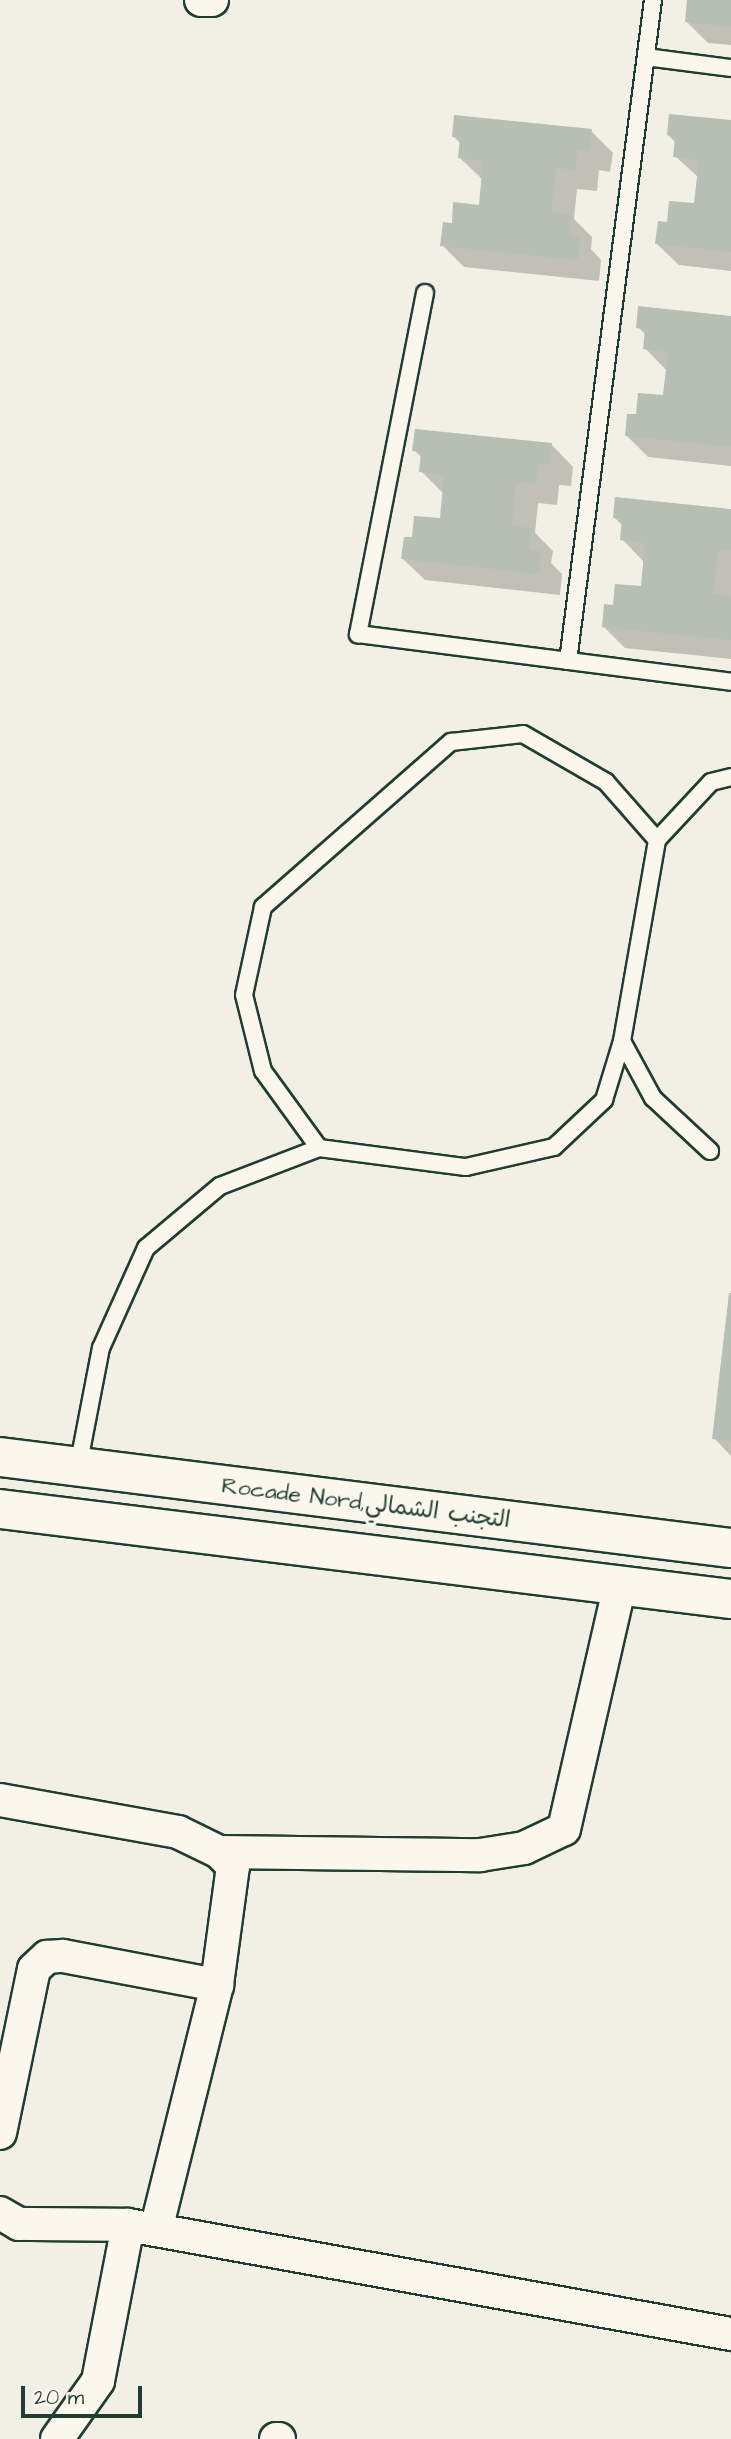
<!DOCTYPE html>
<html>
<head>
<meta charset="utf-8">
<style>
	body { margin:0 }
	#map { position:relative; width:731px; height:2439px; overflow:hidden; background:#f2f0e5; font-family:"Architects Daughter","Playpen Sans Arabic",sans-serif }
	div>[style] { position:absolute }
	.shadow>* { inset:0; background:#0003 }
	.building>* { inset:0; background:#b7beb3 }
	.roads { filter:drop-shadow(2px 0 #1f3d34) drop-shadow(-2px 0 #1f3d34) drop-shadow(0 2px #1f3d34) drop-shadow(0 -2px #1f3d34) }
	.service>* { height:16px; margin:-8px; padding:0 8px; transform-origin:8px; border-radius:8px; background:#fbf7ec }
	.minor>* { height:32px; margin:-16px; padding:0 16px; transform-origin:16px; border-radius:16px; background:#fbf7ec }
	.primary>* { height:38px; margin:-19px; padding:0 19px; transform-origin:19px; border-radius:19px; background:#fbf7ec }
	span { translate:-50% -50%; white-space:nowrap; text-align:center; line-height:1.15; -webkit-text-stroke:6px #fbf7ec; paint-order:stroke }
	.street-label { font-size:23px; color:#1f3d34 }
	.scale { position:absolute; left:21px; top:2386px; width:121px; height:32px; box-sizing:border-box; border:4px solid #1f3d34; border-top:0; padding-left:9px; font-size:21px; line-height:24px; white-space:nowrap; color:#1f3d34; -webkit-text-stroke:5px #fbf7ec; paint-order:stroke }
</style>
</head>
<body>
<div id="map">
	<div class="shadow">
		<div style="clip-path:polygon(698px 0,731px 0,731px 45px,708px 43px,686px 21px)"></div>
		<div style="clip-path:polygon(731px 122px,731px 271px,679px 265px,657px 244px,695px 205px,699px 178px,675px 156px,676px 143px,668px 135px)"></div>
		<div style="clip-path:polygon(591px 131px,613px 153px,610px 172px,599px 170px,597px 191px,577px 189px,574px 219px,592px 237px,591px 249px,601px 260px,599px 281px,464px 267px,442px 245px,453px 225px,481px 206px,482px 179px,460px 158px,461px 144px,453px 136px)"></div>
		<div style="clip-path:polygon(731px 317px,731px 466px,648px 457px,627px 436px,638px 416px,665px 397px,666px 370px,645px 348px,646px 335px,638px 327px)"></div>
		<div style="clip-path:polygon(552px 445px,573px 467px,571px 486px,559px 485px,557px 505px,538px 503px,535px 533px,553px 551px,551px 563px,562px 574px,560px 595px,425px 580px,403px 559px,414px 539px,441px 520px,443px 493px,421px 471px,422px 458px,414px 450px)"></div>
		<div style="clip-path:polygon(731px 510px,731px 659px,625px 648px,604px 627px,614px 607px,643px 588px,643px 561px,622px 539px,623px 526px,615px 518px)"></div>
		<div style="clip-path:polygon(731px 1293px,731px 1456px,714px 1438px)"></div>
	</div>
	<div class="building">
		<div style="clip-path:polygon(687px 0,731px 0,731px 27px,685px 22px)"></div>
		<div style="clip-path:polygon(669px 114px,731px 120px,731px 252px,655px 244px,658px 221px,667px 222px,669px 201px,694px 203px,699px 160px,673px 157px,675px 137px,667px 135px)"></div>
		<div style="clip-path:polygon(454px 115px,592px 129px,589px 151px,577px 149px,576px 170px,556px 168px,551px 212px,571px 214px,569px 235px,581px 237px,578px 260px,440px 246px,443px 222px,452px 223px,453px 202px,479px 205px,483px 161px,458px 158px,460px 137px,452px 137px)"></div>
		<div style="clip-path:polygon(638px 306px,731px 316px,731px 447px,625px 436px,627px 414px,636px 414px,638px 393px,663px 395px,668px 352px,643px 349px,645px 329px,636px 328px)"></div>
		<div style="clip-path:polygon(415px 429px,552px 443px,550px 465px,538px 464px,536px 484px,516px 482px,512px 526px,532px 528px,529px 549px,541px 551px,539px 574px,401px 559px,404px 537px,412px 537px,414px 516px,440px 518px,444px 475px,419px 472px,421px 452px,412px 451px)"></div>
		<div style="clip-path:polygon(615px 497px,731px 509px,731px 551px,718px 550px,713px 594px,731px 596px,731px 640px,602px 627px,604px 604px,613px 605px,615px 584px,641px 586px,645px 543px,620px 540px,622px 519px,613px 518px)"></div>
		<div style="clip-path:polygon(729px 1293px,731px 1293px,731px 1441px,712px 1439px)"></div>
	</div>
	<div class="roads">
		<div class="service">
			<div style="left:646px;top:57px;width:86px;rotate:7.4deg"></div>
			<div style="left:425px;top:293px;width:348px;rotate:101.1deg"></div>
			<div style="left:358px;top:634px;width:376px;rotate:7.3deg"></div>
			<div style="left:568px;top:661px;width:666px;rotate:-82.67deg"></div>
			<div style="left:622px;top:1041px;width:65px;rotate:61.5deg"></div>
			<div style="left:653px;top:1098px;width:78px;rotate:42.9deg"></div>
			<div style="left:319px;top:1148px;width:95px;rotate:-126deg"></div>
			<div style="left:263px;top:1071px;width:78px;rotate:-104deg"></div>
			<div style="left:244px;top:995px;width:90px;rotate:-77.8deg"></div>
			<div style="left:263px;top:907px;width:250px;rotate:-41.3deg"></div>
			<div style="left:451px;top:742px;width:72px;rotate:-6.3deg"></div>
			<div style="left:523px;top:734px;width:96px;rotate:30deg"></div>
			<div style="left:606px;top:782px;width:77px;rotate:48.7deg"></div>
			<div style="left:78px;top:1467px;width:121px;rotate:-79.1deg"></div>
			<div style="left:101px;top:1348px;width:110px;rotate:-65.8deg"></div>
			<div style="left:146px;top:1248px;width:97px;rotate:-40deg"></div>
			<div style="left:220px;top:1186px;width:106px;rotate:-21deg"></div>
			<div style="left:319px;top:1148px;width:148px;rotate:7.4deg"></div>
			<div style="left:466px;top:1167px;width:90px;rotate:-12.8deg"></div>
			<div style="left:554px;top:1147px;width:69px;rotate:-43.2deg"></div>
			<div style="left:604px;top:1100px;width:62px;rotate:-73deg"></div>
			<div style="left:622px;top:1041px;width:204px;rotate:-80.1deg"></div>
			<div style="left:657px;top:840px;width:79px;rotate:-47deg"></div>
			<div style="left:711px;top:782px;width:21px;rotate:-14deg"></div>
		</div>
		<div class="minor">
			<div style="left:201px;top:0;width:11px"></div>
			<div style="left:0;top:1800px;width:181px;rotate:10.2deg"></div>
			<div style="left:178px;top:1832px;width:46px;rotate:26deg"></div>
			<div style="left:219px;top:1852px;width:20px;rotate:45deg"></div>
			<div style="left:233px;top:1866px;width:120px;rotate:97.7deg"></div>
			<div style="left:217px;top:1985px;width:252px;rotate:104deg"></div>
			<div style="left:219px;top:1852px;width:261px;rotate:0.7deg"></div>
			<div style="left:480px;top:1855px;width:45px;rotate:-9deg"></div>
			<div style="left:524px;top:1848px;width:44px;rotate:-25.4deg"></div>
			<div style="left:564px;top:1829px;width:250px;rotate:-77.1deg"></div>
			<div style="left:0;top:2133px;width:167px;rotate:-78.3deg"></div>
			<div style="left:34px;top:1969px;width:18px;rotate:-43deg"></div>
			<div style="left:47px;top:1957px;width:16px;rotate:-4deg"></div>
			<div style="left:63px;top:1956px;width:157px;rotate:10.7deg"></div>
			<div style="left:0;top:2213px;width:22px;rotate:30deg"></div>
			<div style="left:19px;top:2224px;width:109px;rotate:0.5deg"></div>
			<div style="left:128px;top:2225px;width:613px;rotate:10.25deg"></div>
			<div style="left:57px;top:2439px;width:71px;rotate:-54.7deg"></div>
			<div style="left:98px;top:2381px;width:159px;rotate:-79.1deg"></div>
			<div style="left:276px;top:2439px;width:3px"></div>
		</div>
		<div class="primary">
			<div style="left:0;top:1457px;width:737px;rotate:7.1deg"></div>
			<div style="left:0;top:1509px;width:737px;rotate:7.02deg"></div>
		</div>
	</div>
	<div class="street-label">
		<span style="left:366px;top:1503px;rotate:7deg">Rocade Nord,التجنب الشمالي</span>
	</div>
	<div class="scale">20 m</div>
</div>
</body>
</html>
